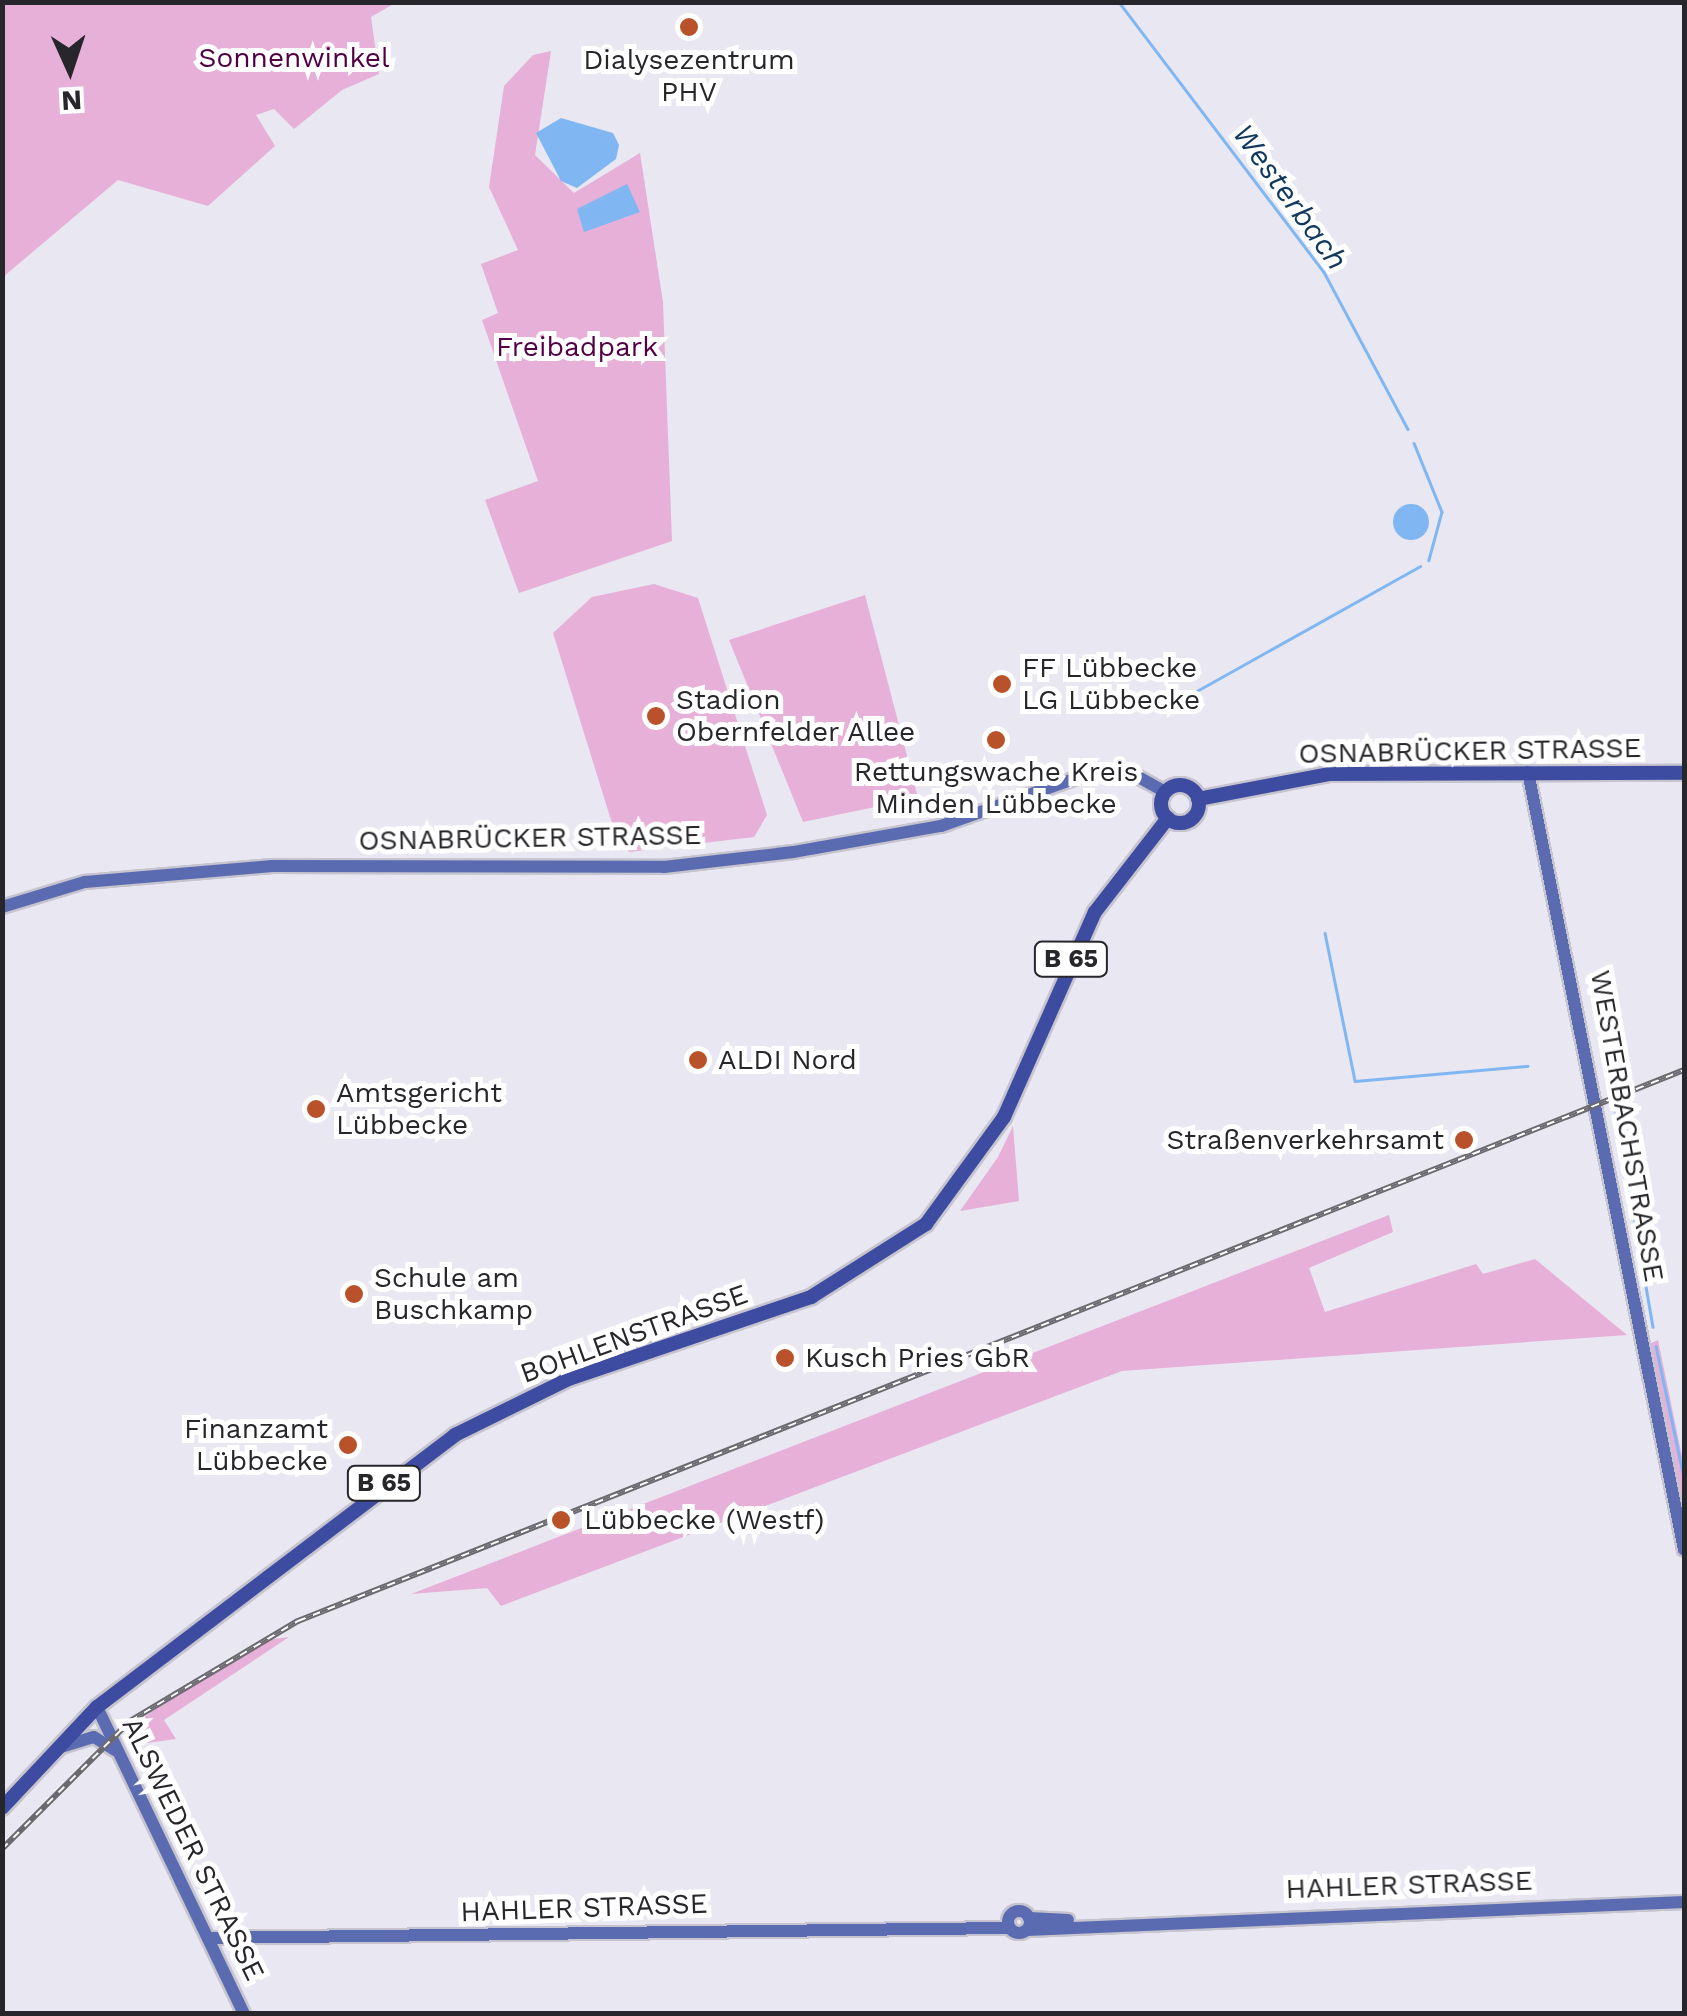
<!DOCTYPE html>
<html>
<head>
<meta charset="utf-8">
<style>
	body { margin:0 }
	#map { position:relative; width:1687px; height:2016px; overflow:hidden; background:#e9e7f2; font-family:"Work Sans",sans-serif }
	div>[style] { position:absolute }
	.green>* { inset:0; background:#e7b0d8 }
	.water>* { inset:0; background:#80b7f2 }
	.round { border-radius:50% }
	.stream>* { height:2.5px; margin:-1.25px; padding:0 1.25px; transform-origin:1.25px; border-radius:1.25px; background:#80b7f2 }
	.roads { filter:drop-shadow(2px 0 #c6c4ce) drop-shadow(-2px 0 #c6c4ce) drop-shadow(0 2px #c6c4ce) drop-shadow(0 -2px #c6c4ce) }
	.secondary>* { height:12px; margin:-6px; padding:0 6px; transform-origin:6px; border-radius:6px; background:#5b6bb1 }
	.secondary>.ring { margin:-6px; padding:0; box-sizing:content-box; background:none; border:12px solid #5b6bb1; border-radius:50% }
	.primary>* { height:14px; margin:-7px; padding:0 7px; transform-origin:7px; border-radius:7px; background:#3d4ba1 }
	.primary>.ring { margin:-7px; padding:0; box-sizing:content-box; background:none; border:14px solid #3d4ba1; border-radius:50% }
	.rail>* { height:6px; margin-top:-3px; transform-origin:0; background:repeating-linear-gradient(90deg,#fff 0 8px,#6b6970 0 16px); box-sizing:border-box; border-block:2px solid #6b6970 }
	.dots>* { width:28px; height:28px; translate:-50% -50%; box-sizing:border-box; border:5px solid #fff; border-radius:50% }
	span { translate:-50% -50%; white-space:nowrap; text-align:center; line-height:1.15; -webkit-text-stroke:10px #fff; paint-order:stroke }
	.shield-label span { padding:2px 8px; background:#fff; border:2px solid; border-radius:8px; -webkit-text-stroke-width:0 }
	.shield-label { font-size:25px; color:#27262a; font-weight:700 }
	.park-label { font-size:28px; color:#510045 }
	.poi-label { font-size:28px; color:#27262a }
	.left { translate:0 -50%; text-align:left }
	.right { translate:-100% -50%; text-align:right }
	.street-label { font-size:28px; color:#27262a }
	.water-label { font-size:30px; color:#11385e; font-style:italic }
	.frame { position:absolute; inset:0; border:5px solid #27262a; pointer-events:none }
	.north { position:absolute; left:20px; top:20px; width:100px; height:100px; -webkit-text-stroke:8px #fff; paint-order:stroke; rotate:177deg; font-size:28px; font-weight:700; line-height:40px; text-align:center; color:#27262a }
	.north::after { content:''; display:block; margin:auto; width:35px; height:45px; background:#27262a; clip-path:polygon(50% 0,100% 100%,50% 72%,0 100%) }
</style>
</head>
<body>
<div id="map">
	<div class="green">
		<div style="clip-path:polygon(3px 2px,395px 2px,395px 3px,371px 17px,379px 74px,342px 90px,294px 129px,274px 109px,256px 115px,275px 146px,208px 206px,118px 180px,3px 277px)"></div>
		<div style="clip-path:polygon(551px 51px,535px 155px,574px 193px,640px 153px,663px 302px,672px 541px,519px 593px,485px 500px,538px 481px,482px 320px,498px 313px,481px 264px,518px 250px,489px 187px,504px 86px,533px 55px)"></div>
		<div style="clip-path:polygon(654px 584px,698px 598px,767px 815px,754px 837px,629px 852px,611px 820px,553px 633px,592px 597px)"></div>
		<div style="clip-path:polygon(865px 595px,918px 798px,803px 822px,729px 640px)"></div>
		<div style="clip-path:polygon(1013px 1126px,1019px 1201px,960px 1211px,998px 1157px)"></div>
		<div style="clip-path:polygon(1389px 1215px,1393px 1232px,1309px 1268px,1325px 1312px,1476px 1264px,1483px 1274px,1535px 1259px,1627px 1335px,1122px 1371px,501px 1606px,487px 1588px,411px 1594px)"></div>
		<div style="clip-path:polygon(1658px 1340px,1684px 1466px,1684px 1512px,1649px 1344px)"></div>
		<div style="clip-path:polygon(289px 1637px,164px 1720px,176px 1739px,140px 1744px,131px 1728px,171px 1696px,267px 1640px)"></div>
	</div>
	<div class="water">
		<div style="clip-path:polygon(561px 118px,613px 133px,619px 145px,616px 159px,577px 188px,561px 181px,536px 133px)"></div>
		<div style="clip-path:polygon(627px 184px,640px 212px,584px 232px,577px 209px)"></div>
		<div class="round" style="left:1393px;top:504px;width:36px;height:36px"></div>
	</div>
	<div class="stream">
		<div style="left:1119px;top:2px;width:339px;rotate:52.8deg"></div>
		<div style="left:1324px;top:272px;width:178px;rotate:61.9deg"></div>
		<div style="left:1414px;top:443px;width:74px;rotate:67.9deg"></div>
		<div style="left:1442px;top:512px;width:50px;rotate:105.2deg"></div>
		<div style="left:1186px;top:697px;width:268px;rotate:-29.2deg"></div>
		<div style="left:1325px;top:933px;width:151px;rotate:78.5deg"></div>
		<div style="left:1355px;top:1081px;width:173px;rotate:-5deg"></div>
		<div style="left:1615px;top:1107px;width:223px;rotate:80.2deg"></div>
		<div style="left:1656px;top:1346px;width:135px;rotate:78deg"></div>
	</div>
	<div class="roads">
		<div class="secondary">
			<div style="left:1528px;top:772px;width:793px;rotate:78.66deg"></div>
			<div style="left:2px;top:907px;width:87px;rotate:-16.8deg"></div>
			<div style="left:85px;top:882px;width:188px;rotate:-4.9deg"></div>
			<div style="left:272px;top:866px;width:392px;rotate:0.1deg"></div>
			<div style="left:664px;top:867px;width:130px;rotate:-6.6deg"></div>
			<div style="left:793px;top:852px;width:150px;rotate:-10deg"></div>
			<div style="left:941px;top:826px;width:156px;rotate:-19.5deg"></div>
			<div style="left:1088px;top:774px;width:45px"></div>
			<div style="left:1133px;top:774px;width:37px;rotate:29deg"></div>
			<div style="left:97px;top:1707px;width:340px;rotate:64.4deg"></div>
			<div style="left:61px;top:1747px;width:34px;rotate:-17deg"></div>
			<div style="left:94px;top:1737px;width:25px;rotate:32deg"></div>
			<div class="ring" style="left:1008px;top:1911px;width:10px;height:10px"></div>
			<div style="left:1029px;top:1918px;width:39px;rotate:3deg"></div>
			<div style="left:1027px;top:1930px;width:658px;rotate:-2.44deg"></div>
			<div style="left:211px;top:1938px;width:799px;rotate:-0.72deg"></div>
		</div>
		<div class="primary">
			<div class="ring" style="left:1161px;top:785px;width:24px;height:24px"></div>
			<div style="left:1198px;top:799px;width:133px;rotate:-10.8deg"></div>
			<div style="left:1329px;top:774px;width:355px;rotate:-0.2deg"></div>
			<div style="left:2px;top:1808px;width:139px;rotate:-46.8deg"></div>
			<div style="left:97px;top:1707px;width:450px;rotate:-37.2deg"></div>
			<div style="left:455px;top:1435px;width:127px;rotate:-26.2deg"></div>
			<div style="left:569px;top:1379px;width:256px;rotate:-18.7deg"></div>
			<div style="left:811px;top:1297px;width:136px;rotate:-32.4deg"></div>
			<div style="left:926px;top:1224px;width:132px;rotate:-53.9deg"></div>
			<div style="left:1004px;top:1117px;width:224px;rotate:-66.1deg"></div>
			<div style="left:1095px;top:912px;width:119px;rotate:-52.2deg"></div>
		</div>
	</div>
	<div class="rail">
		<div style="left:2px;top:1849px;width:181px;rotate:-45deg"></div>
		<div style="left:130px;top:1721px;width:196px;rotate:-30.8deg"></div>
		<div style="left:298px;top:1621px;width:1492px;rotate:-21.68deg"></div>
	</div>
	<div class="dots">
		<div style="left:689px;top:27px;background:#b9522a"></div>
		<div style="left:1002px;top:684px;background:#b9522a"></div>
		<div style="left:656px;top:716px;background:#b9522a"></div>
		<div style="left:996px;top:740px;background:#b9522a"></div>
		<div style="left:698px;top:1060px;background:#b9522a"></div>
		<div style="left:316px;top:1109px;background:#b9522a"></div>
		<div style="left:1464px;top:1140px;background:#b9522a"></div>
		<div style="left:354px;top:1294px;background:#b9522a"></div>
		<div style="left:785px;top:1358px;background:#b9522a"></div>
		<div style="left:348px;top:1445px;background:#b9522a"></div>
		<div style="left:561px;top:1520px;background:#b9522a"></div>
	</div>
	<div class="shield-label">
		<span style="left:1071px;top:959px">B 65</span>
		<span style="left:384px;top:1483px">B 65</span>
	</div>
	<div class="park-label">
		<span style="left:294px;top:58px">Sonnenwinkel</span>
		<span style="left:577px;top:347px">Freibadpark</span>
	</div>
	<div class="poi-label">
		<span style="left:689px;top:76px">Dialysezentrum<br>PHV</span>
		<span class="left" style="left:1022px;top:684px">FF Lübbecke<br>LG Lübbecke</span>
		<span class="left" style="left:676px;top:716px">Stadion<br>Obernfelder Allee</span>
		<span style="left:996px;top:788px">Rettungswache Kreis<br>Minden Lübbecke</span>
		<span class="left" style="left:718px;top:1060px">ALDI Nord</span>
		<span class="left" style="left:336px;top:1109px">Amtsgericht<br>Lübbecke</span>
		<span class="right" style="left:1444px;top:1140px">Straßenverkehrsamt</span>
		<span class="left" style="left:374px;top:1294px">Schule am<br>Buschkamp</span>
		<span class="left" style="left:805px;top:1358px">Kusch Pries GbR</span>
		<span class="right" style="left:328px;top:1445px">Finanzamt<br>Lübbecke</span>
		<span class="left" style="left:584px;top:1520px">Lübbecke (Westf)</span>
	</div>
	<div class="street-label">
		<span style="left:1470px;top:751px;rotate:-1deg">OSNABRÜCKER STRASSE</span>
		<span style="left:530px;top:838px;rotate:-1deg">OSNABRÜCKER STRASSE</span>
		<span style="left:1627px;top:1126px;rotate:80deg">WESTERBACHSTRASSE</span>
		<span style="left:634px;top:1334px;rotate:-20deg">BOHLENSTRASSE</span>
		<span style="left:193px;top:1849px;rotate:64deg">ALSWEDER STRASSE</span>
		<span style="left:1409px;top:1885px;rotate:-2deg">HAHLER STRASSE</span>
		<span style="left:584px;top:1908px;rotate:-2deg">HAHLER STRASSE</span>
	</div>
	<div class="water-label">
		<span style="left:1290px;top:197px;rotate:54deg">Westerbach</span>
	</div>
	<div class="frame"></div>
	<div class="north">N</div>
</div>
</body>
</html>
